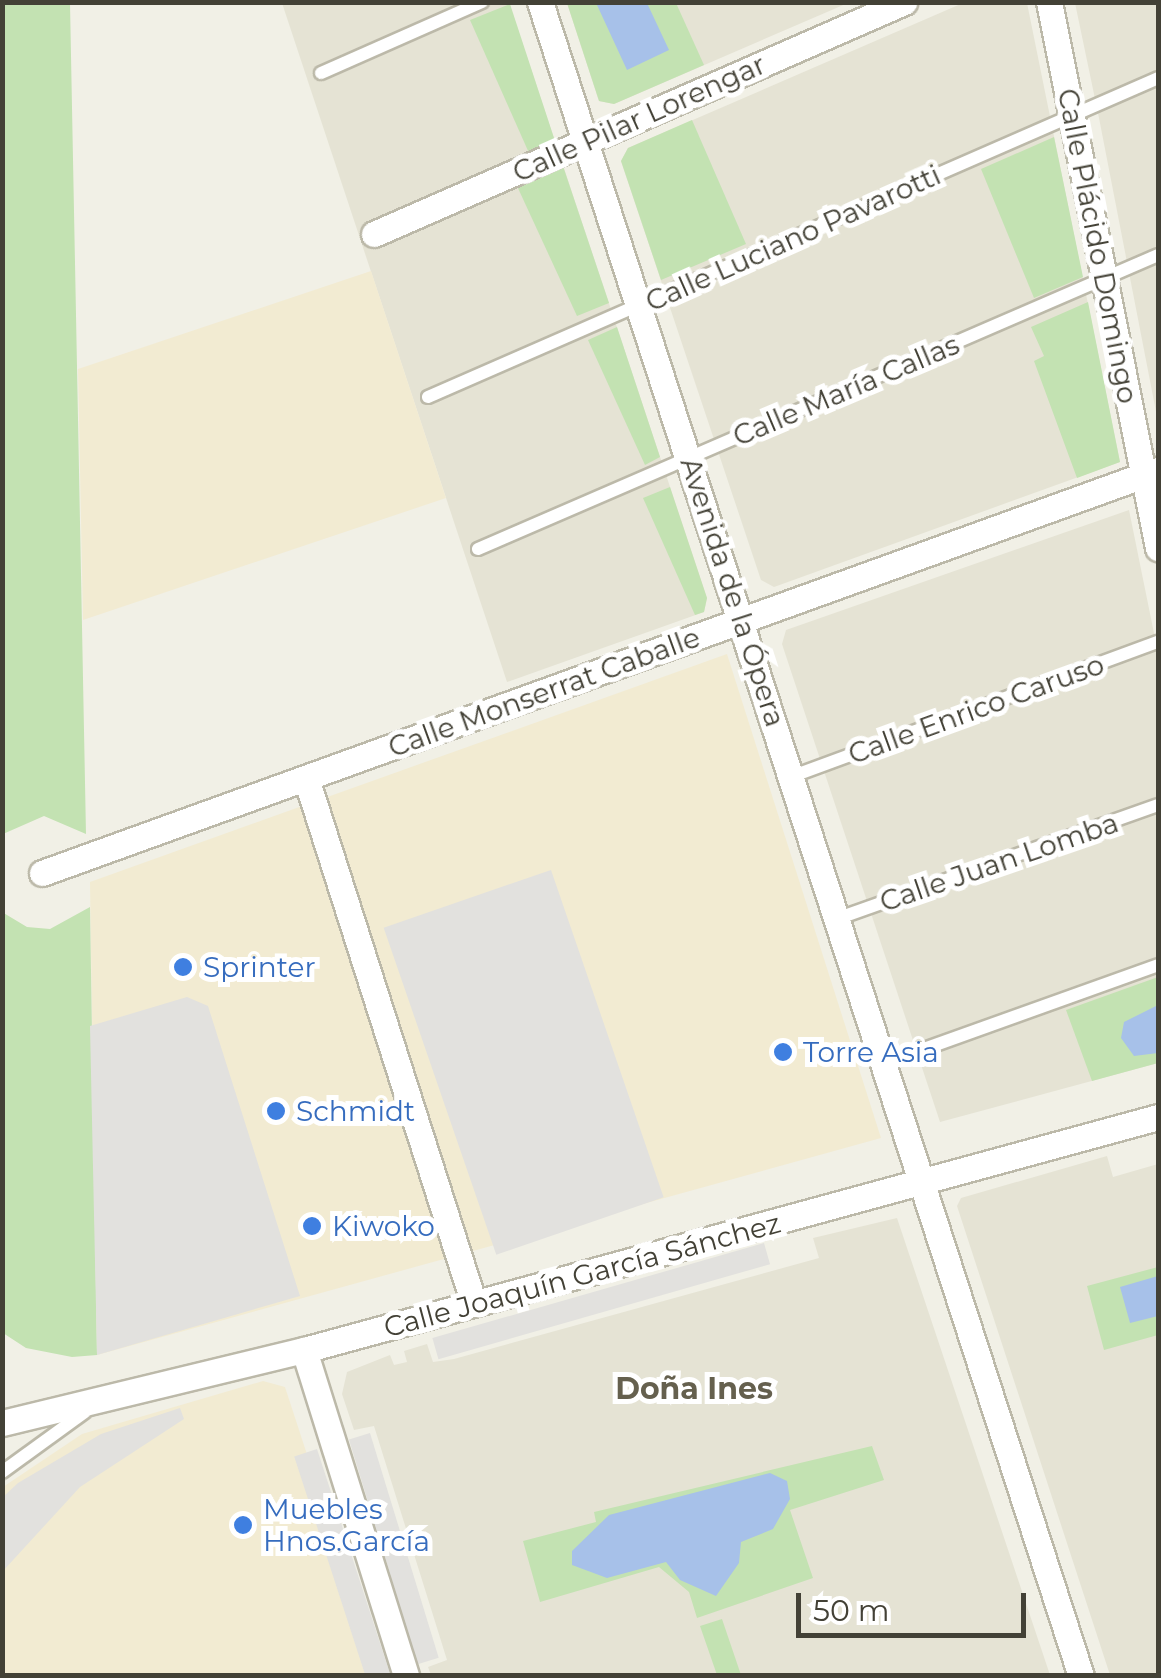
<!DOCTYPE html>
<html>
<head>
<meta charset="utf-8">
<style>
	body { margin:0 }
	#map { position:relative; width:1161px; height:1678px; overflow:hidden; background:#f1f0e6; font-family:Montserrat,sans-serif }
	div>[style] { position:absolute }
	.residential>* { inset:0; background:#e5e3d4 }
	.commercial>* { inset:0; background:#f2ebd2 }
	.green>* { inset:0; background:#c3e2b2 }
	.parking>* { inset:0; background:#e2e1de; transform-origin:0 0 }
	.water>* { inset:0; background:#a7c1e9 }
	.roads { filter:drop-shadow(2px 0 #bcb9a9) drop-shadow(-2px 0 #bcb9a9) drop-shadow(0 2px #bcb9a9) drop-shadow(0 -2px #bcb9a9) }
	.lane>* { height:12px; margin:-6px; padding:0 6px; transform-origin:6px; border-radius:6px; background:#fff }
	.street>* { height:25px; margin:-12.5px; padding:0 12.5px; transform-origin:12.5px; border-radius:12.5px; background:#fff }
	.dots>* { width:28px; height:28px; translate:-50% -50%; box-sizing:border-box; border:5px solid #fff; border-radius:50% }
	span { translate:-50% -50%; white-space:nowrap; text-align:center; line-height:1.15; -webkit-text-stroke:10px #fff; paint-order:stroke }
	.street-label { font-size:28px; color:#434136 }
	.shop-label { font-size:28px; color:#366cbe }
	.left { translate:0 -50%; text-align:left }
	.neighbourhood-label { font-size:30px; color:#65604e; font-weight:700 }
	.frame { position:absolute; inset:0; border:5px solid #434136; pointer-events:none }
	.scale { position:absolute; left:796px; top:1593px; width:230px; height:45px; box-sizing:border-box; border:5px solid #434136; border-top:0; padding-left:12px; font-size:30px; line-height:35px; white-space:nowrap; color:#434136; -webkit-text-stroke:8px #fff; paint-order:stroke }
</style>
</head>
<body>
<div id="map">
	<div class="residential">
		<div style="clip-path:polygon(282px 3px,509px 3px,707px 598px,704px 612px,507px 682px)"></div>
		<div style="clip-path:polygon(567px 3px,848px 3px,614px 104px,599px 101px)"></div>
		<div style="clip-path:polygon(963px 3px,1027px 3px,1120px 462px,774px 587px,761px 580px,621px 161px,628px 148px)"></div>
		<div style="clip-path:polygon(1075px 3px,1158px 3px,1158px 422px,1099px 118px)"></div>
		<div style="clip-path:polygon(1129px 510px,1158px 653px,1158px 1063px,940px 1122px,782px 644px,786px 630px)"></div>
		<div style="clip-path:polygon(1107px 1156px,1113px 1177px,1158px 1164px,1158px 1675px,1110px 1675px,957px 1206px,961px 1198px)"></div>
		<div style="clip-path:polygon(897px 1218px,1050px 1675px,431px 1675px,428px 1667px,447px 1660px,374px 1426px,354px 1430px,342px 1394px,347px 1372px,390px 1355px,394px 1365px,407px 1362px,404px 1351px,427px 1344px,433px 1362px,454px 1359px,819px 1258px,813px 1238px)"></div>
	</div>
	<div class="commercial">
		<div style="clip-path:polygon(371px 271px,446px 498px,83px 620px,78px 369px)"></div>
		<div style="clip-path:polygon(727px 654px,881px 1138px,97px 1355px,90px 882px)"></div>
		<div style="clip-path:polygon(263px 1381px,285px 1387px,379px 1675px,3px 1676px,3px 1487px,82px 1434px)"></div>
	</div>
	<div class="green">
		<div style="clip-path:polygon(3px 2px,70px 3px,86px 834px,44px 816px,3px 834px)"></div>
		<div style="clip-path:polygon(567px 3px,676px 3px,704px 65px,614px 104px,599px 101px)"></div>
		<div style="clip-path:polygon(510px 4px,555px 141px,529px 153px,470px 20px)"></div>
		<div style="clip-path:polygon(692px 120px,746px 244px,661px 280px,621px 161px,628px 148px)"></div>
		<div style="clip-path:polygon(1054px 137px,1083px 277px,1034px 298px,981px 169px)"></div>
		<div style="clip-path:polygon(563px 166px,609px 303px,577px 316px,517px 186px)"></div>
		<div style="clip-path:polygon(1088px 302px,1120px 462px,1077px 478px,1034px 361px,1044px 356px,1031px 327px)"></div>
		<div style="clip-path:polygon(617px 327px,660px 457px,645px 465px,588px 340px)"></div>
		<div style="clip-path:polygon(670px 487px,707px 598px,704px 612px,695px 615px,643px 498px)"></div>
		<div style="clip-path:polygon(90px 907px,97px 1355px,72px 1357px,26px 1348px,3px 1333px,2px 912px,27px 927px,50px 929px)"></div>
		<div style="clip-path:polygon(1158px 977px,1158px 1063px,1092px 1081px,1066px 1010px)"></div>
		<div style="clip-path:polygon(1158px 1267px,1158px 1335px,1104px 1350px,1087px 1286px)"></div>
		<div style="clip-path:polygon(872px 1446px,884px 1480px,790px 1510px,813px 1578px,697px 1618px,689px 1592px,659px 1567px,540px 1602px,523px 1541px,596px 1522px,594px 1512px)"></div>
		<div style="clip-path:polygon(722px 1619px,741px 1675px,717px 1675px,700px 1626px)"></div>
	</div>
	<div class="parking">
		<div style="left:551px;top:870px;width:346px;height:177px;rotate:71deg"></div>
		<div style="clip-path:polygon(187px 997px,208px 1006px,300px 1296px,97px 1355px,90px 1026px)"></div>
		<div style="left:764px;top:1243px;width:22px;height:345px;rotate:74deg"></div>
		<div style="clip-path:polygon(180px 1408px,184px 1419px,80px 1487px,3px 1571px,3px 1497px,18px 1483px,101px 1434px)"></div>
		<div style="left:370px;top:1433px;width:235px;height:22px;rotate:73deg"></div>
		<div style="left:317px;top:1449px;width:237px;height:24px;rotate:72deg"></div>
	</div>
	<div class="water">
		<div style="clip-path:polygon(647px 3px,669px 50px,627px 70px,597px 5px)"></div>
		<div style="clip-path:polygon(1158px 1005px,1158px 1053px,1134px 1056px,1121px 1038px,1124px 1022px)"></div>
		<div style="clip-path:polygon(1158px 1276px,1158px 1316px,1130px 1323px,1120px 1287px)"></div>
		<div style="clip-path:polygon(770px 1473px,787px 1481px,790px 1499px,773px 1529px,741px 1542px,739px 1563px,716px 1596px,680px 1580px,666px 1562px,607px 1578px,572px 1565px,572px 1551px,609px 1515px)"></div>
	</div>
	<div class="roads">
		<div class="lane">
			<div style="left:321px;top:73px;width:176px;rotate:-23.8deg"></div>
			<div style="left:428px;top:397px;width:797px;rotate:-23.6deg"></div>
			<div style="left:478px;top:549px;width:741px;rotate:-23.38deg"></div>
			<div style="left:793px;top:776px;width:389px;rotate:-20.2deg"></div>
			<div style="left:839px;top:918px;width:338px;rotate:-19.5deg"></div>
			<div style="left:885px;top:1063px;width:290px;rotate:-19.7deg"></div>
			<div style="left:2px;top:1472px;width:102px;rotate:-35.9deg"></div>
		</div>
		<div class="street">
			<div style="left:540px;top:2px;width:1759px;rotate:72.09deg"></div>
			<div style="left:1049px;top:2px;width:557px;rotate:78.71deg"></div>
			<div style="left:374px;top:234px;width:579px;rotate:-23.64deg"></div>
			<div style="left:306px;top:778px;width:552px;rotate:72.29deg"></div>
			<div style="left:42px;top:873px;width:1187px;rotate:-19.86deg"></div>
			<div style="left:304px;top:1350px;width:342px;rotate:72.6deg"></div>
			<div style="left:2px;top:1423px;width:311px;rotate:-13.6deg"></div>
			<div style="left:304px;top:1350px;width:885px;rotate:-15.26deg"></div>
		</div>
	</div>
	<div class="dots">
		<div style="left:183px;top:967px;background:#3f7fe0"></div>
		<div style="left:783px;top:1052px;background:#3f7fe0"></div>
		<div style="left:276px;top:1111px;background:#3f7fe0"></div>
		<div style="left:312px;top:1226px;background:#3f7fe0"></div>
		<div style="left:243px;top:1525px;background:#3f7fe0"></div>
	</div>
	<div class="street-label">
		<span style="left:639px;top:118px;rotate:-24deg">Calle Pilar Lorengar</span>
		<span style="left:793px;top:238px;rotate:-24deg">Calle Luciano Pavarotti</span>
		<span style="left:1098px;top:246px;rotate:79deg">Calle Plácido Domingo</span>
		<span style="left:846px;top:390px;rotate:-23deg">Calle María Callas</span>
		<span style="left:733px;top:592px;rotate:72deg">Avenida de la Ópera</span>
		<span style="left:544px;top:692px;rotate:-20deg">Calle Monserrat Caballe</span>
		<span style="left:976px;top:709px;rotate:-20deg">Calle Enrico Caruso</span>
		<span style="left:999px;top:862px;rotate:-19deg">Calle Juan Lomba</span>
		<span style="left:582px;top:1275px;rotate:-15deg">Calle Joaquín García Sánchez</span>
	</div>
	<div class="shop-label">
		<span class="left" style="left:203px;top:967px">Sprinter</span>
		<span class="left" style="left:803px;top:1052px">Torre Asia</span>
		<span class="left" style="left:296px;top:1111px">Schmidt</span>
		<span class="left" style="left:332px;top:1226px">Kiwoko</span>
		<span class="left" style="left:263px;top:1525px">Muebles<br>Hnos.García</span>
	</div>
	<div class="neighbourhood-label">
		<span style="left:694px;top:1389px">Doña Ines</span>
	</div>
	<div class="frame"></div>
	<div class="scale">50 m</div>
</div>
</body>
</html>
